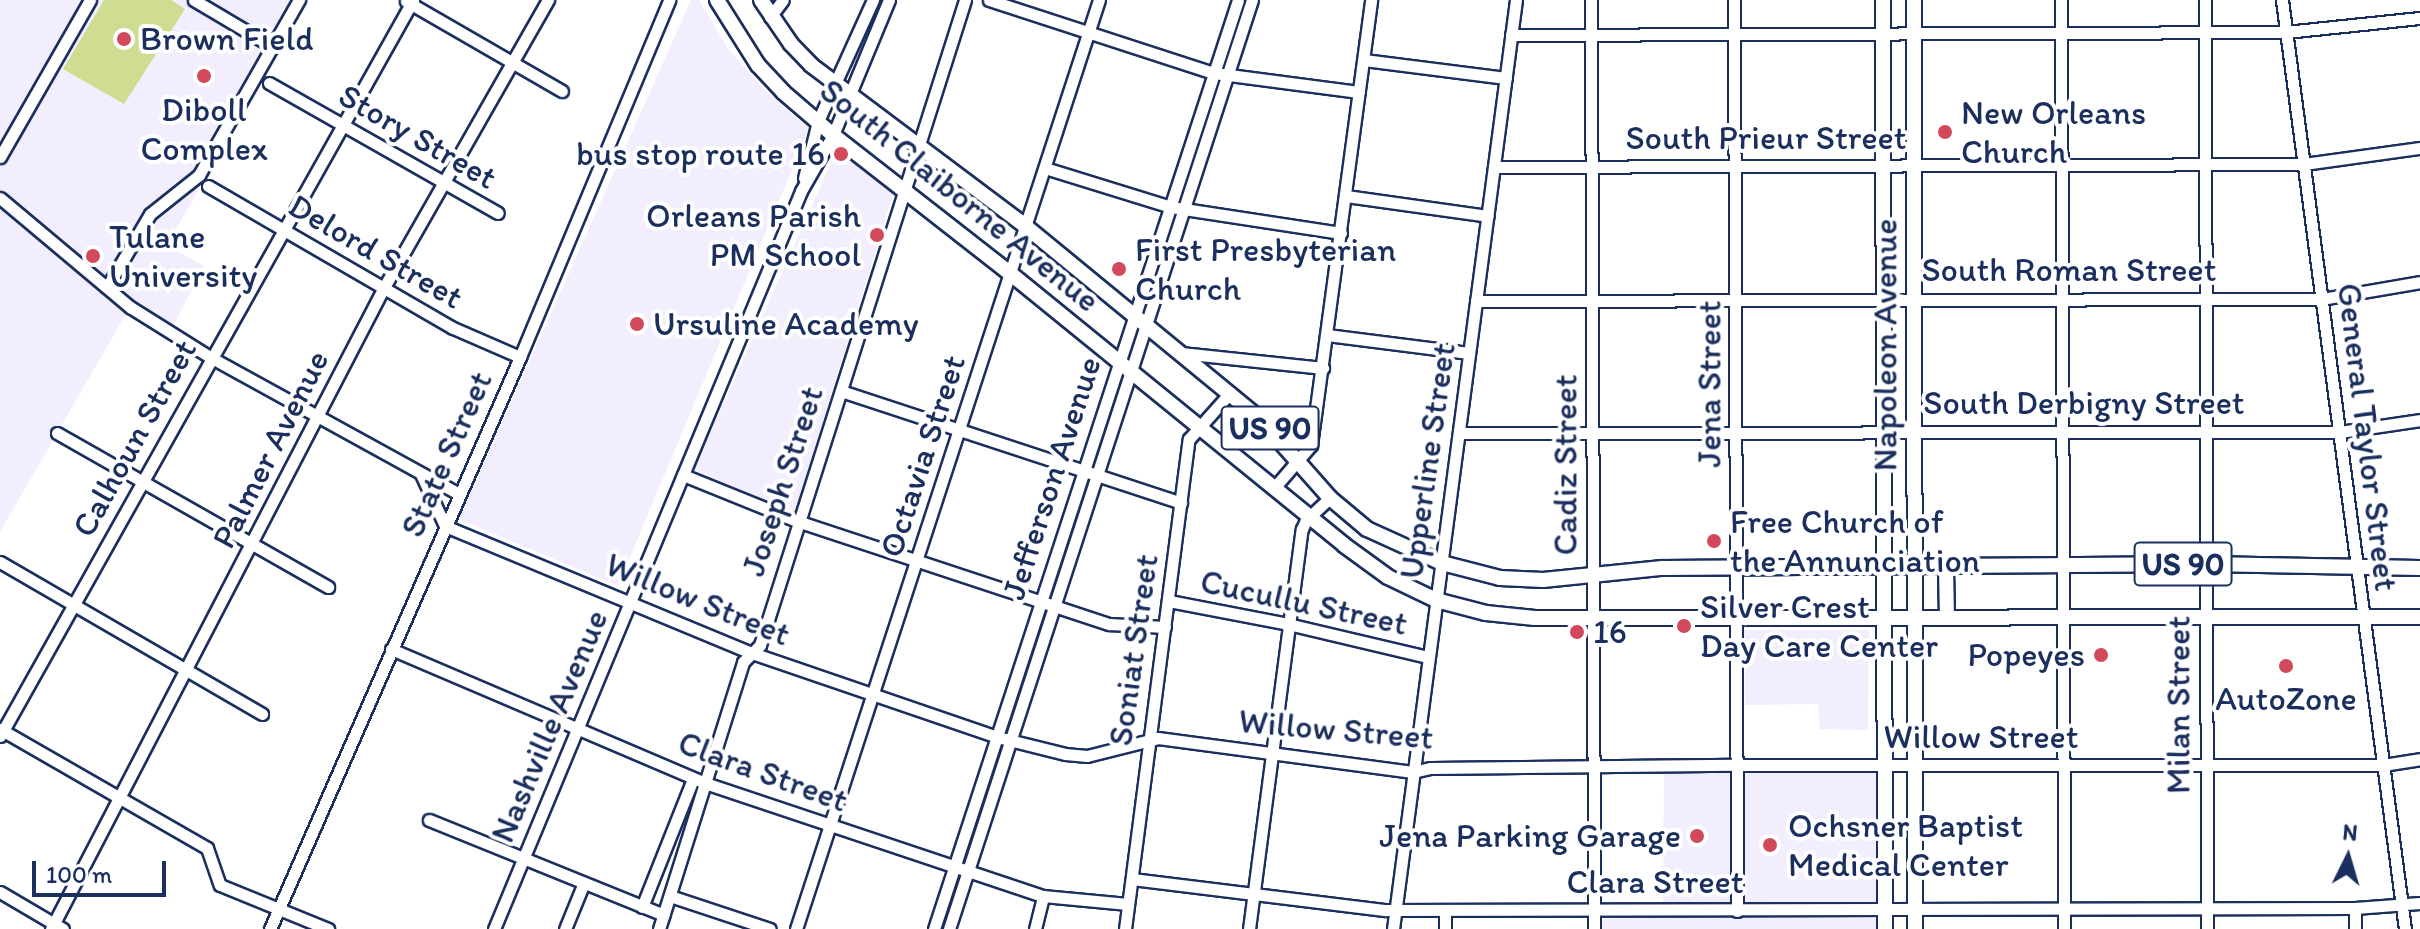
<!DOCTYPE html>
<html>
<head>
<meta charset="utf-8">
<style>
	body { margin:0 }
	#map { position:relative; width:2420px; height:929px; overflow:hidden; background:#fff; font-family:Itim,sans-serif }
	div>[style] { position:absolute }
	.built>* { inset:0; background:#f3eefd }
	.green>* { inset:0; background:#cedd91 }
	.roads { filter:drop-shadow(2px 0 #1b2f5e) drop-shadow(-2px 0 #1b2f5e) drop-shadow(0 2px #1b2f5e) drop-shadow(0 -2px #1b2f5e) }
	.minor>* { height:11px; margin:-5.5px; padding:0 5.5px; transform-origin:5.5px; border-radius:5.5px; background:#fff }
	.major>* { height:14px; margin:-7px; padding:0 7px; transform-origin:7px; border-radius:7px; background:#fff }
	.dots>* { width:22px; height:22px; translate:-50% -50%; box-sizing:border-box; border:4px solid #fff; border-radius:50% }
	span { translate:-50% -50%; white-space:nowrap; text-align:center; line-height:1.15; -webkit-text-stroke:8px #fff; paint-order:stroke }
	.shield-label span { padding:2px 6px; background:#fff; border:2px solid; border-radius:6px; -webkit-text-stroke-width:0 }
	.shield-label { font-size:32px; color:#1b2f5e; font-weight:700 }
	.poi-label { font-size:34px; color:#1b2f5e }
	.left { translate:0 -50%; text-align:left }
	.right { translate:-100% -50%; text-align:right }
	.street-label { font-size:34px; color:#1b2f5e }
	.north { position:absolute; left:2308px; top:817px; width:80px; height:80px; -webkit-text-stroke:6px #fff; paint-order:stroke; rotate:5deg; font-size:22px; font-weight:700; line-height:32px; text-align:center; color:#1b2f5e }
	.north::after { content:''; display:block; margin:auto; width:28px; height:36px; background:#1b2f5e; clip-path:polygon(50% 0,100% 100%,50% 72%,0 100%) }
	.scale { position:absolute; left:32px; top:861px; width:134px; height:36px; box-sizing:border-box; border:4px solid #1b2f5e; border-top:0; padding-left:10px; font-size:24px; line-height:28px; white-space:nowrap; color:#1b2f5e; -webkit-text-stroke:6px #fff; paint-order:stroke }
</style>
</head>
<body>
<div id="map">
	<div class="built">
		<div style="clip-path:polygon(0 0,308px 0,167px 245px,204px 266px,170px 332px,130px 307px,0 532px)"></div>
		<div style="clip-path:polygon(691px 0,699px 0,729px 50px,762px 87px,809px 129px,618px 586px,459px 519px)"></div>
		<div style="clip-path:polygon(837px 149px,894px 191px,795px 512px,694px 470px)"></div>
		<div style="clip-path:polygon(1744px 630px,1869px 630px,1868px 730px,1820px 729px,1818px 704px,1745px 705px)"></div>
		<div style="clip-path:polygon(1664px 772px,1878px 772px,1877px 929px,1601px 929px,1601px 919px,1663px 917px)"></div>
	</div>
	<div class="green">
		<div style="clip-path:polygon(104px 0,171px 0,185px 9px,124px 104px,63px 69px)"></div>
	</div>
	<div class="roads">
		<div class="minor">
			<div style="left:194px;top:0;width:92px;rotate:30.7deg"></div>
			<div style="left:989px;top:0;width:237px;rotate:18deg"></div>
			<div style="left:1214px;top:73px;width:146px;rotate:7.5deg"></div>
			<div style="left:1591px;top:0;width:929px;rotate:89.81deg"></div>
			<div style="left:1734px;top:0;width:911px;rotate:89.81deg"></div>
			<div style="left:2061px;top:0;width:929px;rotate:89.81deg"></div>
			<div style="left:2205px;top:0;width:929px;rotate:89.88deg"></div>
			<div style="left:2282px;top:0;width:937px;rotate:82.46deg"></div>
			<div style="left:406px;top:1px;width:180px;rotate:30deg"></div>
			<div style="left:770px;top:17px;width:21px;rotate:-53deg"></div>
			<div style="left:1511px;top:35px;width:775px;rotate:-0.22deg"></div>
			<div style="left:2286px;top:32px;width:135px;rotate:-6deg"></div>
			<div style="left:1364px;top:60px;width:143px;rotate:7.2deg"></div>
			<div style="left:269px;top:83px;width:263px;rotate:29.6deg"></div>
			<div style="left:0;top:157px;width:181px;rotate:-60.2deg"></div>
			<div style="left:1494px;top:167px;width:810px;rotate:-0.21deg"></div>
			<div style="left:2304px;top:164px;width:117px;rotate:-7.9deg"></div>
			<div style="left:1045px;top:168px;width:132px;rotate:17.2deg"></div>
			<div style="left:1171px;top:207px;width:172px;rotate:8.7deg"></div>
			<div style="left:804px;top:178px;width:59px;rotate:-76.2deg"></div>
			<div style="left:818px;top:121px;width:133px;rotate:-65.6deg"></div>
			<div style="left:208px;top:186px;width:283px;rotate:30.1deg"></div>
			<div style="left:453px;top:328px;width:73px;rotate:23.4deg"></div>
			<div style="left:1346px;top:196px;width:143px;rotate:8deg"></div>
			<div style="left:0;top:198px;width:170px;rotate:40deg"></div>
			<div style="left:130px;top:307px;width:94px;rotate:32deg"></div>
			<div style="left:210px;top:357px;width:284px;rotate:28.8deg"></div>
			<div style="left:107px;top:287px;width:85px;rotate:-59.5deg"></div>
			<div style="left:150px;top:214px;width:63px;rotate:-38.5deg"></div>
			<div style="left:199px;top:175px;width:202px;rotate:-60.3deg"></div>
			<div style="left:1476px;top:301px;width:846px;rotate:-0.14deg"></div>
			<div style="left:2322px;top:299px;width:99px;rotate:-9.8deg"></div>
			<div style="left:1327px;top:335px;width:143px;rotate:7.2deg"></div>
			<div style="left:1181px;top:353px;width:143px;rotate:6deg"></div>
			<div style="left:841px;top:391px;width:358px;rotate:18.2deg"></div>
			<div style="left:57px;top:433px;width:312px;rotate:29.6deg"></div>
			<div style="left:1459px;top:433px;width:881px;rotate:-0.07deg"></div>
			<div style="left:2340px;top:432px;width:81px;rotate:-8.5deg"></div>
			<div style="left:421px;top:474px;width:57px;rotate:65.2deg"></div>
			<div style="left:445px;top:526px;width:332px;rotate:22.5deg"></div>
			<div style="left:752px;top:653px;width:259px;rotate:18.9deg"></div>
			<div style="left:997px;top:737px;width:70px;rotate:14deg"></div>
			<div style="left:1065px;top:754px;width:22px;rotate:5deg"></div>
			<div style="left:1087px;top:756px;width:73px;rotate:-14.2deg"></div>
			<div style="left:1158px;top:738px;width:257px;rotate:7.6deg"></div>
			<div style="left:1413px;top:772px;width:18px;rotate:-13deg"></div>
			<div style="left:1431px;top:768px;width:304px;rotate:-0.6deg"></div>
			<div style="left:1735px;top:765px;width:648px"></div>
			<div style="left:2383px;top:765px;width:37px;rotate:-9deg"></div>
			<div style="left:683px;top:475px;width:123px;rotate:22deg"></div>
			<div style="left:797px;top:521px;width:329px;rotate:18.3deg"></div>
			<div style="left:1109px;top:624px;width:56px;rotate:3.1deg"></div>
			<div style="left:1274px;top:488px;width:57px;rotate:-49.3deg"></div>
			<div style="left:1311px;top:445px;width:449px;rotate:-82.3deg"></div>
			<div style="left:0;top:562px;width:303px;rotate:30.1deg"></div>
			<div style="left:1169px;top:601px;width:121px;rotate:10.9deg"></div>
			<div style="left:1288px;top:624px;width:144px;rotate:13.3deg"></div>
			<div style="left:391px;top:649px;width:341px;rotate:23.1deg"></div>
			<div style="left:705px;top:783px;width:356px;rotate:18.5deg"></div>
			<div style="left:1043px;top:896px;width:85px;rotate:5.4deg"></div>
			<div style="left:0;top:729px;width:239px;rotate:29.9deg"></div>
			<div style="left:207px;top:848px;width:39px;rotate:71deg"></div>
			<div style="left:220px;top:885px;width:117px;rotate:22.2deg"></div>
			<div style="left:0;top:736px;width:844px;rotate:-60.7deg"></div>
			<div style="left:429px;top:820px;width:253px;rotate:22deg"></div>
			<div style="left:1132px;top:879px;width:256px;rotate:7deg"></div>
			<div style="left:1386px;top:910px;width:969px;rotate:-0.12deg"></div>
			<div style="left:2355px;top:908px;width:65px;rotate:-4.4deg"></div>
			<div style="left:0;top:892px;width:73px;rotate:30.4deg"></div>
			<div style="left:670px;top:896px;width:105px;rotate:18.3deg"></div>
			<div style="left:642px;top:907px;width:138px;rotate:-68.3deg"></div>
			<div style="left:1445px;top:911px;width:18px;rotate:90deg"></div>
			<div style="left:51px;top:929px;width:721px;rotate:-62.58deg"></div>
			<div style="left:383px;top:289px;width:333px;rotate:-60.3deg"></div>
			<div style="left:270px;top:929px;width:624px;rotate:-66.39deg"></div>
			<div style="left:520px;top:357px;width:387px;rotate:-67.3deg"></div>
			<div style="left:494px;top:929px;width:799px;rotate:-67.41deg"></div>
			<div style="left:801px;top:191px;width:64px;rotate:-60.3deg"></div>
			<div style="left:833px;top:135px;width:146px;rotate:-67.5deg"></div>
			<div style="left:565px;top:929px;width:48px;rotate:-67.8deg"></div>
			<div style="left:659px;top:929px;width:280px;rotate:-72.5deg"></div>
			<div style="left:743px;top:662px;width:24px;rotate:-45deg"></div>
			<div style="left:760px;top:645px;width:677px;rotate:-72.37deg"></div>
			<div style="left:796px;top:929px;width:977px;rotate:-71.94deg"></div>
			<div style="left:934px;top:929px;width:977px;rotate:-71.88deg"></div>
			<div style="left:949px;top:929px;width:977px;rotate:-71.94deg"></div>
			<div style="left:1035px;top:929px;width:34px;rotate:-76deg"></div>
			<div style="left:1125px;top:929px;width:494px;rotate:-82.6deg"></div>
			<div style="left:1189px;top:439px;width:62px;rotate:-48.3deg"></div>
			<div style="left:1249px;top:929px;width:403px;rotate:-82.5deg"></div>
			<div style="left:1302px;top:529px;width:10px;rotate:-66deg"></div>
			<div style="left:1306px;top:520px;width:33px;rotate:-43deg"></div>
			<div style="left:1393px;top:929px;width:937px;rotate:-82.46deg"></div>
			<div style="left:2355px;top:929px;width:21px;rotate:-90deg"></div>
		</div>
		<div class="major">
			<div style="left:717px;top:0;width:77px;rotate:57.8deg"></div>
			<div style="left:758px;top:65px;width:37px;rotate:47deg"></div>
			<div style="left:783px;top:92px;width:66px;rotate:40.7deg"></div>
			<div style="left:833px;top:135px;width:226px;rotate:38deg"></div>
			<div style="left:1011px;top:274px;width:429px;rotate:39.1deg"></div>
			<div style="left:1344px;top:545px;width:54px;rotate:36deg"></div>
			<div style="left:1388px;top:577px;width:53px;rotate:25.6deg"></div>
			<div style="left:1436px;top:600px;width:52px;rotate:14.6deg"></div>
			<div style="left:1486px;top:613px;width:49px;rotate:5.8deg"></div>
			<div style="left:1535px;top:618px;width:885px;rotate:-0.06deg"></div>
			<div style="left:761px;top:0;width:53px;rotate:55.7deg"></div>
			<div style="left:791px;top:44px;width:29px;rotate:46deg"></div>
			<div style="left:811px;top:65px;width:260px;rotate:36.9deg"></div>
			<div style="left:1019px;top:221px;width:313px;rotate:39.4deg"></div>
			<div style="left:1261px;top:420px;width:104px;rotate:48.5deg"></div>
			<div style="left:1330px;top:498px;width:48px;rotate:40deg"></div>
			<div style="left:1367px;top:529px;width:82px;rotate:24.4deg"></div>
			<div style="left:1442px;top:563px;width:60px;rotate:14.5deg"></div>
			<div style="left:1500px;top:578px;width:43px;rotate:2.7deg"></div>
			<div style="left:1543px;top:580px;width:120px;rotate:-5.8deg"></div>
			<div style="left:1662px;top:568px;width:544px;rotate:-0.42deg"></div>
			<div style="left:2206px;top:564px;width:214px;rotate:1.1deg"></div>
			<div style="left:1883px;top:0;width:929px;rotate:89.88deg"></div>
			<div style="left:1914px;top:0;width:929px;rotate:89.94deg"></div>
			<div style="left:1946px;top:567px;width:50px;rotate:88.9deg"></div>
		</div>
	</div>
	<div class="dots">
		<div style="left:124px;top:39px;background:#d1495b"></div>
		<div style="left:204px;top:76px;background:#d1495b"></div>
		<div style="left:1945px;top:132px;background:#d1495b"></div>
		<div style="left:841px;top:154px;background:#d1495b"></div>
		<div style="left:877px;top:235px;background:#d1495b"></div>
		<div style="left:93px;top:256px;background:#d1495b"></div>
		<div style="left:1119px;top:269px;background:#d1495b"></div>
		<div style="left:637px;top:324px;background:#d1495b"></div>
		<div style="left:1714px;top:541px;background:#d1495b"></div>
		<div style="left:1684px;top:626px;background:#d1495b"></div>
		<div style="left:1577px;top:632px;background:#d1495b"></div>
		<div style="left:2101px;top:655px;background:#d1495b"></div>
		<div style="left:2286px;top:666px;background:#d1495b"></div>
		<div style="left:1697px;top:836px;background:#d1495b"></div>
		<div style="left:1770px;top:845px;background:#d1495b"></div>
	</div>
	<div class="shield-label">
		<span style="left:1270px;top:428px">US 90</span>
		<span style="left:2183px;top:564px">US 90</span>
	</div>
	<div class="poi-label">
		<span class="left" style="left:140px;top:39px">Brown Field</span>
		<span style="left:204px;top:129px">Diboll<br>Complex</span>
		<span class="left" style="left:1961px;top:132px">New Orleans<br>Church</span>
		<span class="right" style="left:825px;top:154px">bus stop route 16</span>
		<span class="right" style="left:861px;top:235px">Orleans Parish<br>PM School</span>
		<span class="left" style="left:109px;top:256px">Tulane<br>University</span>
		<span class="left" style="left:1135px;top:269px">First Presbyterian<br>Church</span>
		<span class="left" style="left:653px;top:324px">Ursuline Academy</span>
		<span class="left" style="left:1730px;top:541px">Free Church of<br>the Annunciation</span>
		<span class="left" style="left:1700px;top:626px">Silver Crest<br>Day Care Center</span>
		<span class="left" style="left:1593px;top:632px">16</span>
		<span class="right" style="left:2085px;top:655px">Popeyes</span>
		<span style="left:2286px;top:699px">AutoZone</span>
		<span class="left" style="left:1788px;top:845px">Ochsner Baptist<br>Medical Center</span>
		<span class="right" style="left:1681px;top:836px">Jena Parking Garage</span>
	</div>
	<div class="street-label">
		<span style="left:418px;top:136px;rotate:30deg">Story Street</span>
		<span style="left:1766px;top:138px">South Prieur Street</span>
		<span style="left:960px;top:195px;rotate:39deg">South Claiborne Avenue</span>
		<span style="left:376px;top:251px;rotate:30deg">Delord Street</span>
		<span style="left:2069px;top:270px">South Roman Street</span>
		<span style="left:1885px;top:345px;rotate:-90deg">Napoleon Avenue</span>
		<span style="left:1709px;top:384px;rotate:-90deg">Jena Street</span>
		<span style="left:2084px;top:403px">South Derbigny Street</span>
		<span style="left:2368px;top:437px;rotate:83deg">General Taylor Street</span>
		<span style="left:134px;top:438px;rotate:-61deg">Calhoun Street</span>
		<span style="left:270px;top:449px;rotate:-63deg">Palmer Avenue</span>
		<span style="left:446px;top:454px;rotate:-66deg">State Street</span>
		<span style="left:922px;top:456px;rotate:-72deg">Octavia Street</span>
		<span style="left:1427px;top:461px;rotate:-82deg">Upperline Street</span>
		<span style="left:1565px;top:465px;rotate:-90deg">Cadiz Street</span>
		<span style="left:1051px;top:478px;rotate:-72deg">Jefferson Avenue</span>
		<span style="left:782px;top:481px;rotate:-72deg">Joseph Street</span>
		<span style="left:698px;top:599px;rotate:22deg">Willow Street</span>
		<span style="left:1304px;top:602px;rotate:12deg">Cucullu Street</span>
		<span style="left:1133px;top:650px;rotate:-82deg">Soniat Street</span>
		<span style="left:2178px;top:705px;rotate:-90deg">Milan Street</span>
		<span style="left:549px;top:726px;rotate:-67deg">Nashville Avenue</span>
		<span style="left:1336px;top:729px;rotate:5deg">Willow Street</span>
		<span style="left:1981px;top:737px">Willow Street</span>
		<span style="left:763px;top:771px;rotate:20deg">Clara Street</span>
		<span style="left:1655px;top:882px">Clara Street</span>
	</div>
	<div class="north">N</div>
	<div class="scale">100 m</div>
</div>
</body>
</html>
